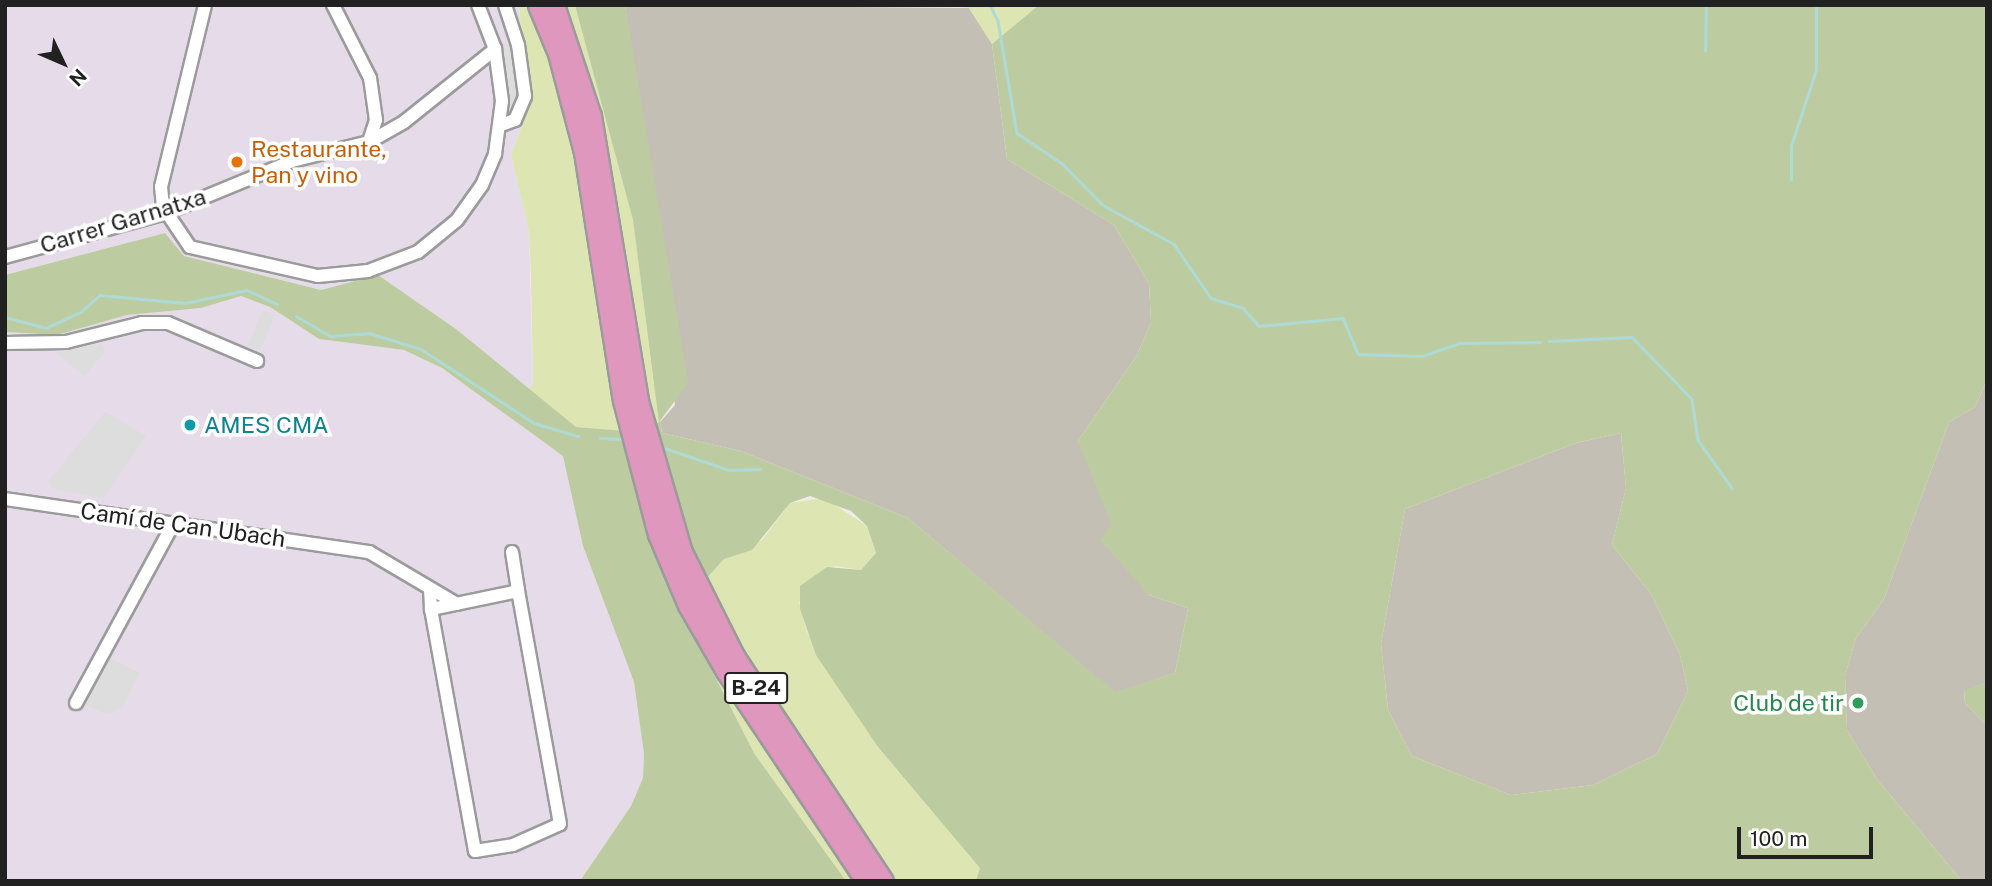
<!DOCTYPE html>
<html>
<head>
<meta charset="utf-8">
<style>
	body { margin:0 }
	#map { position:relative; width:1992px; height:886px; overflow:hidden; background:#f0ebe8; font-family:"Public Sans",sans-serif }
	div>[style] { position:absolute }
	.industrial>* { inset:0; background:#e6dbe9 }
	.construction>* { inset:0; background:#c4bfb4 }
	.grass>* { inset:0; background:#dde5b3 }
	.forest>* { inset:0; background:#bccca0 }
	.parking>* { inset:0; background:#ddd; transform-origin:0 0 }
	.stream>* { height:2.5px; margin:-1.25px; padding:0 1.25px; transform-origin:1.25px; border-radius:1.25px; background:#addad4 }
	.roads { filter:drop-shadow(2px 0 #9b9b9b) drop-shadow(-2px 0 #9b9b9b) drop-shadow(0 2px #9b9b9b) drop-shadow(0 -2px #9b9b9b) }
	.minor>* { height:12px; margin:-6px; padding:0 6px; transform-origin:6px; border-radius:6px; background:#fff }
	.highway>* { height:19px; margin:-9.5px; padding:0 9.5px; transform-origin:9.5px; border-radius:9.5px; background:#e097be }
	.dots>* { width:19px; height:19px; translate:-50% -50%; box-sizing:border-box; border:4px solid #fff; border-radius:50% }
	span { translate:-50% -50%; white-space:nowrap; text-align:center; line-height:1.15; -webkit-text-stroke:7px #fff; paint-order:stroke }
	.shield-label span { padding:2px 5px; background:#fff; border:2px solid; border-radius:5px; -webkit-text-stroke-width:0 }
	.shield-label { font-size:21px; color:#212121; font-weight:700 }
	.food-label { font-size:23px; color:#c56008 }
	.left { translate:0 -50%; text-align:left }
	.street-label { font-size:23px; color:#212121 }
	.culture-label { font-size:23px; color:#0d838f }
	.leisure-label { font-size:23px; color:#27864d }
	.right { translate:-100% -50%; text-align:right }
	.frame { position:absolute; inset:0; border:7px solid #212121; pointer-events:none }
	.north { position:absolute; left:28px; top:28px; width:70px; height:70px; -webkit-text-stroke:5px #fff; paint-order:stroke; rotate:134deg; font-size:19px; font-weight:700; line-height:28px; text-align:center; color:#212121 }
	.north::after { content:''; display:block; margin:auto; width:24px; height:32px; background:#212121; clip-path:polygon(50% 0,100% 100%,50% 72%,0 100%) }
	.scale { position:absolute; left:1737px; top:827px; width:136px; height:32px; box-sizing:border-box; border:4px solid #212121; border-top:0; padding-left:9px; font-size:21px; line-height:24px; white-space:nowrap; color:#212121; -webkit-text-stroke:5px #fff; paint-order:stroke }
</style>
</head>
<body>
<div id="map">
	<div class="industrial">
		<div style="clip-path:polygon(5px 5px,519px 5px,528px 110px,511px 155px,529px 232px,533px 387px,526px 390px,456px 329px,378px 275px,321px 290px,184px 256px,165px 233px,5px 275px)"></div>
		<div style="clip-path:polygon(240px 296px,270px 307px,319px 339px,404px 350px,442px 368px,564px 456px,583px 546px,634px 682px,644px 754px,643px 778px,631px 806px,580px 881px,5px 881px,5px 332px,57px 335px,127px 315px,201px 308px)"></div>
	</div>
	<div class="construction">
		<div style="clip-path:polygon(625px 5px,969px 8px,992px 44px,1007px 159px,1114px 225px,1149px 284px,1151px 322px,1137px 355px,1078px 441px,1149px 595px,1188px 608px,1175px 673px,1115px 693px,908px 518px,741px 451px,662px 433px,660px 422px,675px 405px)"></div>
		<div style="clip-path:polygon(1987px 380px,1987px 682px,1964px 692px,1965px 703px,1987px 726px,1987px 881px,1962px 881px,1877px 779px,1847px 730px,1845px 676px,1856px 638px,1884px 599px,1949px 422px,1975px 407px)"></div>
		<div style="clip-path:polygon(1621px 433px,1626px 488px,1612px 545px,1651px 594px,1680px 655px,1688px 691px,1657px 754px,1593px 785px,1511px 795px,1412px 756px,1388px 710px,1381px 644px,1405px 509px,1576px 443px)"></div>
	</div>
	<div class="grass">
		<div style="clip-path:polygon(519px 5px,575px 5px,607px 107px,633px 220px,660px 422px,638px 432px,576px 427px,526px 390px,533px 386px,531px 278px,529px 232px,511px 155px,528px 110px)"></div>
		<div style="clip-path:polygon(936px 5px,1039px 5px,992px 44px,969px 8px)"></div>
		<div style="clip-path:polygon(824px 498px,867px 526px,876px 553px,861px 570px,835px 566px,799px 602px,807px 632px,878px 747px,981px 868px,976px 881px,846px 881px,754px 753px,680px 608px,724px 559px,762px 540px,790px 503px)"></div>
	</div>
	<div class="forest">
		<div style="clip-path:polygon(evenodd,575px 5px,625px 5px,688px 383px,660px 421px,662px 433px,741px 451px,908px 518px,1115px 692px,1175px 673px,1188px 608px,1149px 595px,1101px 541px,1111px 523px,1078px 441px,1137px 355px,1151px 322px,1149px 284px,1114px 225px,1007px 159px,992px 44px,1039px 5px,1987px 5px,1987px 380px,1975px 407px,1949px 422px,1884px 599px,1856px 638px,1845px 676px,1847px 730px,1877px 779px,1962px 881px,976px 881px,980px 868px,878px 747px,816px 655px,800px 609px,800px 586px,827px 567px,861px 570px,876px 553px,867px 526px,851px 511px,810px 496px,790px 503px,752px 550px,724px 559px,680px 608px,754px 753px,846px 881px,580px 881px,631px 806px,643px 778px,644px 754px,634px 682px,583px 546px,563px 456px,442px 368px,404px 350px,319px 339px,270px 307px,241px 296px,201px 308px,127px 315px,57px 335px,5px 332px,5px 275px,165px 233px,184px 256px,321px 290px,378px 275px,456px 329px,576px 427px,638px 432px,659px 422px,633px 220px,575px 5px,1621px 433px,1626px 488px,1612px 545px,1651px 594px,1680px 655px,1688px 691px,1657px 754px,1593px 785px,1511px 795px,1412px 756px,1388px 710px,1381px 644px,1405px 509px,1576px 443px,1621px 433px)"></div>
		<div style="clip-path:polygon(1987px 682px,1987px 726px,1965px 703px,1964px 691px)"></div>
	</div>
	<div class="parking">
		<div style="left:513px;top:44px;width:62px;height:13px;rotate:83deg"></div>
		<div style="left:263px;top:310px;width:13px;height:39px;rotate:23deg"></div>
		<div style="clip-path:polygon(102px 344px,105px 352px,84px 376px,56px 353px)"></div>
		<div style="clip-path:polygon(105px 412px,146px 436px,104px 498px,54px 489px,48px 482px)"></div>
		<div style="clip-path:polygon(108px 657px,140px 673px,122px 708px,107px 714px,84px 705px)"></div>
	</div>
	<div class="stream">
		<div style="left:990px;top:5px;width:18px;rotate:63deg"></div>
		<div style="left:998px;top:21px;width:114px;rotate:80.4deg"></div>
		<div style="left:1017px;top:133px;width:55px;rotate:34deg"></div>
		<div style="left:1063px;top:164px;width:57px;rotate:45.7deg"></div>
		<div style="left:1103px;top:205px;width:81px;rotate:28.8deg"></div>
		<div style="left:1174px;top:244px;width:65px;rotate:55.6deg"></div>
		<div style="left:1211px;top:298px;width:34px;rotate:17deg"></div>
		<div style="left:1243px;top:308px;width:24px;rotate:48deg"></div>
		<div style="left:1259px;top:326px;width:84px;rotate:-5.4deg"></div>
		<div style="left:1343px;top:318px;width:39px;rotate:67deg"></div>
		<div style="left:1358px;top:354px;width:64px;rotate:1.8deg"></div>
		<div style="left:1422px;top:356px;width:39px;rotate:-19deg"></div>
		<div style="left:1459px;top:343px;width:81px;rotate:-0.7deg"></div>
		<div style="left:1705px;top:51px;width:46px;rotate:-88.8deg"></div>
		<div style="left:1791px;top:180px;width:34px;rotate:-90deg"></div>
		<div style="left:1791px;top:146px;width:80px;rotate:-71.8deg"></div>
		<div style="left:1816px;top:70px;width:65px;rotate:-90deg"></div>
		<div style="left:296px;top:316px;width:39px;rotate:30deg"></div>
		<div style="left:330px;top:336px;width:39px;rotate:-4deg"></div>
		<div style="left:369px;top:333px;width:54px;rotate:17.1deg"></div>
		<div style="left:421px;top:349px;width:135px;rotate:33.2deg"></div>
		<div style="left:534px;top:423px;width:46px;rotate:16.5deg"></div>
		<div style="left:5px;top:317px;width:42px;rotate:15deg"></div>
		<div style="left:46px;top:328px;width:40px;rotate:-25deg"></div>
		<div style="left:82px;top:311px;width:24px;rotate:-42deg"></div>
		<div style="left:100px;top:295px;width:85px;rotate:5.4deg"></div>
		<div style="left:185px;top:303px;width:63px;rotate:-11.8deg"></div>
		<div style="left:247px;top:290px;width:33px;rotate:25deg"></div>
		<div style="left:1549px;top:341px;width:83px;rotate:-2.8deg"></div>
		<div style="left:1632px;top:337px;width:86px;rotate:45.9deg"></div>
		<div style="left:1692px;top:399px;width:41px;rotate:81.7deg"></div>
		<div style="left:1698px;top:440px;width:59px;rotate:54.7deg"></div>
		<div style="left:600px;top:438px;width:25px;rotate:2deg"></div>
		<div style="left:659px;top:446px;width:74px;rotate:18.9deg"></div>
		<div style="left:729px;top:470px;width:31px;rotate:-2deg"></div>
	</div>
	<div class="roads">
		<div class="minor">
			<div style="left:205px;top:5px;width:187px;rotate:103.6deg"></div>
			<div style="left:161px;top:187px;width:20px;rotate:84deg"></div>
			<div style="left:163px;top:207px;width:48px;rotate:56deg"></div>
			<div style="left:190px;top:247px;width:131px;rotate:12.8deg"></div>
			<div style="left:318px;top:276px;width:50px;rotate:-5.7deg"></div>
			<div style="left:368px;top:271px;width:53px;rotate:-20.8deg"></div>
			<div style="left:418px;top:252px;width:50px;rotate:-39.4deg"></div>
			<div style="left:457px;top:220px;width:43px;rotate:-54.5deg"></div>
			<div style="left:482px;top:185px;width:34px;rotate:-67deg"></div>
			<div style="left:495px;top:154px;width:53px;rotate:-82.5deg"></div>
			<div style="left:502px;top:101px;width:52px;rotate:-97.7deg"></div>
			<div style="left:495px;top:49px;width:47px;rotate:-111.1deg"></div>
			<div style="left:333px;top:5px;width:82px;rotate:63.1deg"></div>
			<div style="left:370px;top:78px;width:42px;rotate:81.9deg"></div>
			<div style="left:376px;top:120px;width:23px;rotate:108deg"></div>
			<div style="left:501px;top:125px;width:15px;rotate:-20deg"></div>
			<div style="left:515px;top:120px;width:26px;rotate:-67deg"></div>
			<div style="left:525px;top:96px;width:51px;rotate:-97.8deg"></div>
			<div style="left:518px;top:45px;width:42px;rotate:-108deg"></div>
			<div style="left:5px;top:257px;width:167px;rotate:-15.3deg"></div>
			<div style="left:166px;top:213px;width:136px;rotate:-22.4deg"></div>
			<div style="left:292px;top:161px;width:79px;rotate:-13.9deg"></div>
			<div style="left:369px;top:142px;width:40px;rotate:-29.7deg"></div>
			<div style="left:404px;top:122px;width:117px;rotate:-38.7deg"></div>
			<div style="left:5px;top:343px;width:61px;rotate:-0.9deg"></div>
			<div style="left:66px;top:342px;width:78px;rotate:-14deg"></div>
			<div style="left:142px;top:323px;width:26px"></div>
			<div style="left:168px;top:323px;width:97px;rotate:23.1deg"></div>
			<div style="left:5px;top:499px;width:368px;rotate:8.3deg"></div>
			<div style="left:369px;top:552px;width:102px;rotate:30.6deg"></div>
			<div style="left:512px;top:552px;width:39px;rotate:81deg"></div>
			<div style="left:430px;top:589px;width:20px;rotate:87deg"></div>
			<div style="left:431px;top:609px;width:246px;rotate:79.7deg"></div>
			<div style="left:475px;top:851px;width:38px;rotate:-9deg"></div>
			<div style="left:513px;top:845px;width:51px;rotate:-24.1deg"></div>
			<div style="left:560px;top:824px;width:237px;rotate:-100.2deg"></div>
			<div style="left:518px;top:591px;width:89px;rotate:168.3deg"></div>
			<div style="left:76px;top:703px;width:204px;rotate:-61.5deg"></div>
		</div>
		<div class="highway">
			<div style="left:538px;top:5px;width:52px;rotate:67.4deg"></div>
			<div style="left:558px;top:53px;width:102px;rotate:75.3deg"></div>
			<div style="left:584px;top:152px;width:251px;rotate:81.1deg"></div>
			<div style="left:623px;top:400px;width:138px;rotate:75.4deg"></div>
			<div style="left:658px;top:534px;width:77px;rotate:67.1deg"></div>
			<div style="left:688px;top:605px;width:76px;rotate:60.1deg"></div>
			<div style="left:726px;top:671px;width:252px;rotate:56.3deg"></div>
			<div style="left:554px;top:5px;width:117px;rotate:71.6deg"></div>
			<div style="left:591px;top:116px;width:289px;rotate:80.6deg"></div>
			<div style="left:638px;top:401px;width:157px;rotate:73.8deg"></div>
			<div style="left:682px;top:552px;width:116px;rotate:63.4deg"></div>
			<div style="left:734px;top:656px;width:270px;rotate:56.5deg"></div>
		</div>
	</div>
	<div class="dots">
		<div style="left:237px;top:162px;background:#e8710a"></div>
		<div style="left:190px;top:425px;background:#0f9aa8"></div>
		<div style="left:1858px;top:703px;background:#2e9e5b"></div>
	</div>
	<div class="shield-label">
		<span style="left:756px;top:688px">B-24</span>
	</div>
	<div class="food-label">
		<span class="left" style="left:251px;top:162px">Restaurante,<br>Pan y vino</span>
	</div>
	<div class="street-label">
		<span style="left:123px;top:221px;rotate:-17deg">Carrer Garnatxa</span>
		<span style="left:183px;top:525px;rotate:8deg">Camí de Can Ubach</span>
	</div>
	<div class="culture-label">
		<span class="left" style="left:204px;top:425px">AMES CMA</span>
	</div>
	<div class="leisure-label">
		<span class="right" style="left:1844px;top:703px">Club de tir</span>
	</div>
	<div class="frame"></div>
	<div class="north">N</div>
	<div class="scale">100 m</div>
</div>
</body>
</html>
